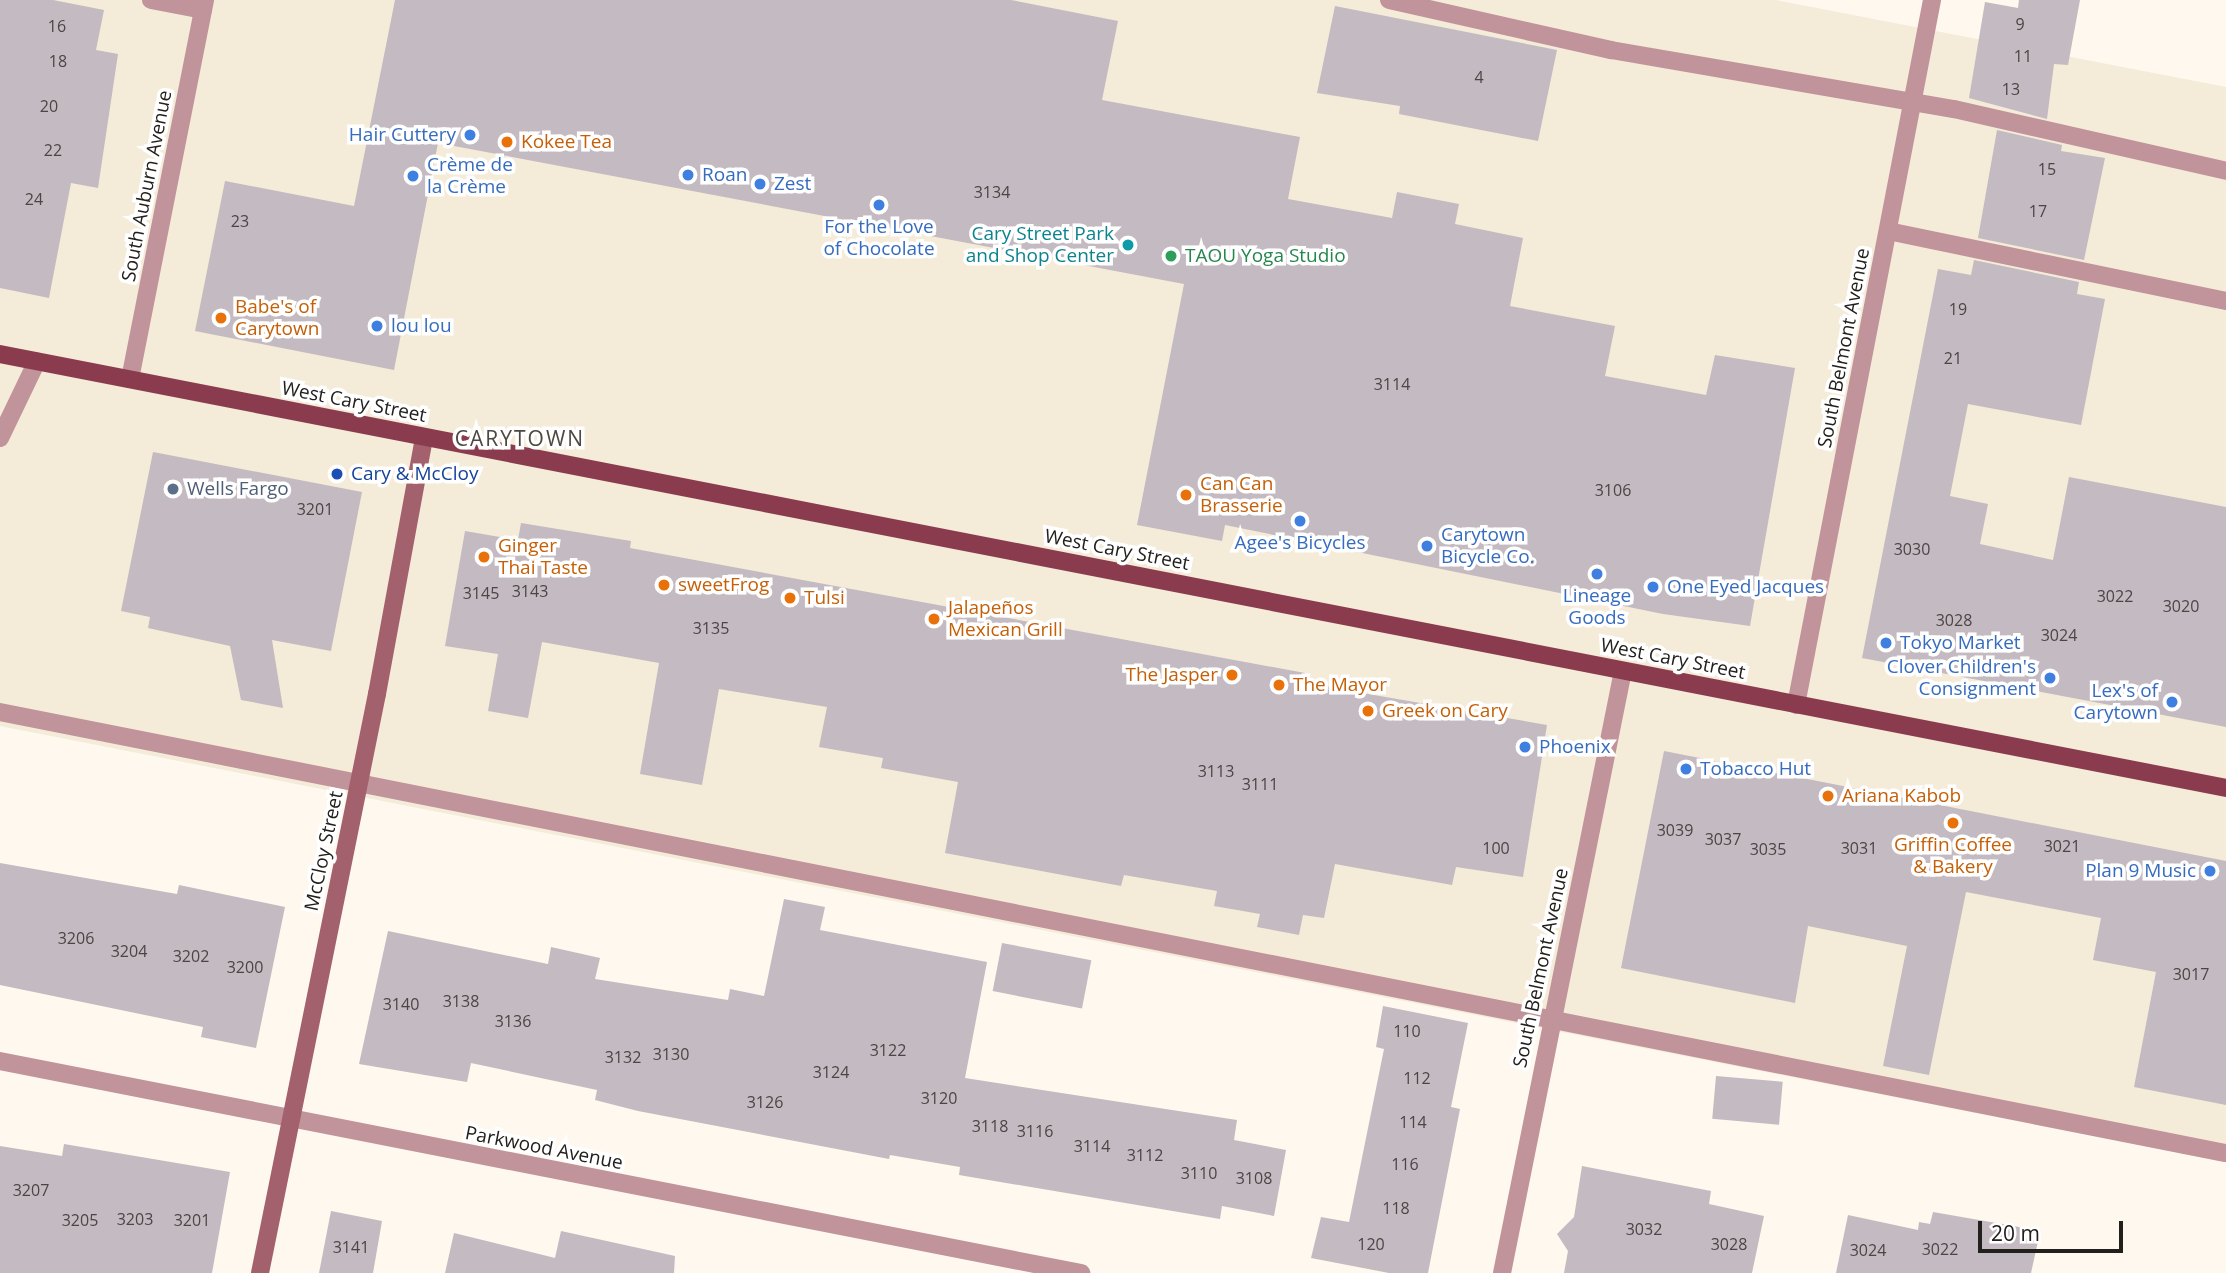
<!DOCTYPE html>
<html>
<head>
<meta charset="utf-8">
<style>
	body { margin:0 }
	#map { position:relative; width:2226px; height:1273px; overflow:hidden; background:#fef8ee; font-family:"Open Sans",sans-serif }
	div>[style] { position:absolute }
	.built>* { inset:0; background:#f4ebd9 }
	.building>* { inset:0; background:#c4bac1; transform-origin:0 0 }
	.lane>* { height:18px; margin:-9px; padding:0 9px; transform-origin:9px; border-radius:9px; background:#c1939a }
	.street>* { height:18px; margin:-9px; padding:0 9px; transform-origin:9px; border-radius:9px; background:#c1939a }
	.secondary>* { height:18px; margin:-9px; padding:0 9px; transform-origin:9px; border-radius:9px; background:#a2616d }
	.primary>* { height:18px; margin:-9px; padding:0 9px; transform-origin:9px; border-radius:9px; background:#8a3c4e }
	.dots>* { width:19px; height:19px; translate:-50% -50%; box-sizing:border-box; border:4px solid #fff; border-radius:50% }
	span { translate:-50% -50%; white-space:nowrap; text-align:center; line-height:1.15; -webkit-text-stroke:7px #fff; paint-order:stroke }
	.number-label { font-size:16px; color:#4a4645 }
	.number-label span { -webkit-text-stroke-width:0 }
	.shop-label { font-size:19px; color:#366cbe }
	.right { translate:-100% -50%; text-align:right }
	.left { translate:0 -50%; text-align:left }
	.food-label { font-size:19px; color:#c56008 }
	.street-label { font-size:19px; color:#22201c }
	.culture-label { font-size:19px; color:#0d838f }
	.leisure-label { font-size:19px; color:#27864d }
	.transit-label { font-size:19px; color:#164399 }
	.service-label { font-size:19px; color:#4e5e75 }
	.neighbourhood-label { font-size:21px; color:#4d4840; letter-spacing:2px }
	.scale { position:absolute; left:1978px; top:1221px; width:145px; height:32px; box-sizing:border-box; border:4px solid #22201c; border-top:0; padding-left:9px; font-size:21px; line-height:24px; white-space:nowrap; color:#22201c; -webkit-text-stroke:5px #fff; paint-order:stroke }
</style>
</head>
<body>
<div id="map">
	<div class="built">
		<div style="clip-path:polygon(0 0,1776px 0,2226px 87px,2226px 1162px,0 726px)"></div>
	</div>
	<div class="building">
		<div style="clip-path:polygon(0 0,53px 0,104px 10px,96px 50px,118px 54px,98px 188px,71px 183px,49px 298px,0 288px)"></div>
		<div style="clip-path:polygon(395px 0,1011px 0,1118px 21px,1102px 100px,1300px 137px,1288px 199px,1392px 218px,1397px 192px,1459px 204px,1455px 224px,1523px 238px,1510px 306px,1615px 326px,1605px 376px,1706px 395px,1715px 355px,1795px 368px,1750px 626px,1663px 614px,1225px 525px,1222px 541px,1137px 525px,1184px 284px,438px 143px,394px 370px,195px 331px,225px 181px,354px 206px)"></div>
		<div style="clip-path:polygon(2019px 0,2080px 0,2068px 65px,2054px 64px,2047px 119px,1969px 98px,1985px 2px,2018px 8px)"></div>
		<div style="clip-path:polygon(1335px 6px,1557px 50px,1538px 141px,1399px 114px,1400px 106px,1317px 93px)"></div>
		<div style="clip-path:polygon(1997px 130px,2062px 145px,2061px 151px,2105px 158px,2084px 260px,1978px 238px)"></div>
		<div style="clip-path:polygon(1974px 260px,2079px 282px,2077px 294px,2105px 299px,2081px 425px,1968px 404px,1950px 496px,1988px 504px,1980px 544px,2053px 560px,2069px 477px,2226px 507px,2226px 727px,1862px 658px,1938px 269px,1971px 275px)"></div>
		<div style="clip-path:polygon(153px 452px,362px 492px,331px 651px,272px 640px,283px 708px,241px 700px,230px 646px,148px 628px,150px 617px,121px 611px)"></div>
		<div style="clip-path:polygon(521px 523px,631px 541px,630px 548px,1305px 673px,1303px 681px,1345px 690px,1547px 725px,1523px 877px,1456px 867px,1452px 885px,1335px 864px,1324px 918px,1303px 915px,1299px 935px,1257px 927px,1260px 914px,1214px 906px,1217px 891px,1124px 875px,1121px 886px,945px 853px,958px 782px,881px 768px,883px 758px,819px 747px,827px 707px,719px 689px,702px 785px,640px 774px,659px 663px,542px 642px,528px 718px,488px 711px,498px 654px,445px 646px,465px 531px,518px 540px)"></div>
		<div style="clip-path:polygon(1664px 751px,2226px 861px,2226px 1105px,2134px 1087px,2156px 972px,2093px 960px,2101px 918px,1966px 892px,1929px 1075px,1883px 1066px,1907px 946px,1808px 926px,1795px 1003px,1621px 968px)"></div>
		<div style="clip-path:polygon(0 863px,177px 894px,179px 885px,285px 907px,256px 1048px,201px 1037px,203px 1027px,0 985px)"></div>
		<div style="clip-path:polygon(784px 899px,825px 907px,820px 930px,987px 962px,965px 1078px,1237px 1120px,1234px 1140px,1286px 1150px,1274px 1216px,1222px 1206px,1220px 1219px,959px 1175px,960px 1167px,890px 1155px,889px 1159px,638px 1111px,595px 1100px,597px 1090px,471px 1063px,467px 1082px,359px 1064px,388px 931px,548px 964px,551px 947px,600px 958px,595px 979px,728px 1000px,730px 989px,764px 996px)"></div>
		<div style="left:1002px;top:943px;width:91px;height:49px;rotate:11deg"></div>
		<div style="clip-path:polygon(1383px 1006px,1468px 1023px,1451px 1107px,1460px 1109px,1428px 1273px,1389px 1273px,1311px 1258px,1321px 1217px,1349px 1222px,1384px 1049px,1376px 1047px)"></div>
		<div style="left:1716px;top:1076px;width:67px;height:43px;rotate:5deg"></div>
		<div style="clip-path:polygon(64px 1144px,230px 1172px,212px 1273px,0 1273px,0 1146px,62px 1156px)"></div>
		<div style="clip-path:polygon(1582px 1166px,1711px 1191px,1709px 1204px,1764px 1216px,1752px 1273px,1564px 1273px,1568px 1251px,1557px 1234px,1574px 1217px)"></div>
		<div style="clip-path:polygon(331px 1211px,382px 1221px,373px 1273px,319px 1273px)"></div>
		<div style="clip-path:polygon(1933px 1212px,2025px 1228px,2023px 1237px,2038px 1241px,2031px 1273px,1836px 1273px,1848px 1215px,1918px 1230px,1919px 1222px,1930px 1224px)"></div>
		<div style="clip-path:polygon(561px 1231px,675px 1256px,674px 1273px,445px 1273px,454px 1233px,555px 1258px)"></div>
	</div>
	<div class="lane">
		<div style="left:151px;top:0;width:53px;rotate:10.9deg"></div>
		<div style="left:1389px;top:0;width:228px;rotate:12.7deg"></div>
		<div style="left:1611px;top:50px;width:348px;rotate:9.8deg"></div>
		<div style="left:1954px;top:109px;width:279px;rotate:12.8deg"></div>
		<div style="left:1888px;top:231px;width:345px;rotate:11.7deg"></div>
		<div style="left:0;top:712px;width:2269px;rotate:11.21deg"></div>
	</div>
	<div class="street">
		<div style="left:130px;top:379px;width:386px;rotate:-78.8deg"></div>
		<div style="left:0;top:438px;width:85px;rotate:-64.3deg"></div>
		<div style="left:1796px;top:705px;width:718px;rotate:-79.08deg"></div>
		<div style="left:0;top:1061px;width:1102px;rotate:11.1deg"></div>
		<div style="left:1502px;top:1273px;width:614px;rotate:-78.64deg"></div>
	</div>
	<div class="secondary">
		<div style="left:260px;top:1273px;width:591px;rotate:-78.58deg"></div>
		<div style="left:377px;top:694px;width:261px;rotate:-79.6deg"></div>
	</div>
	<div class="primary">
		<div style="left:0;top:354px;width:2268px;rotate:11.03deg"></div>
	</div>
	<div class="dots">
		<div style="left:470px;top:135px;background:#3f7fe0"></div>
		<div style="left:507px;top:142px;background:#e8710a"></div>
		<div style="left:688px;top:175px;background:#3f7fe0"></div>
		<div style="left:413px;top:176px;background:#3f7fe0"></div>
		<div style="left:760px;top:184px;background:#3f7fe0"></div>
		<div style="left:879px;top:205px;background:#3f7fe0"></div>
		<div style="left:1128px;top:245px;background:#0f9aa8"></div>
		<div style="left:1171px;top:256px;background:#2e9e5b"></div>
		<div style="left:221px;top:318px;background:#e8710a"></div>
		<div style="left:377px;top:326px;background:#3f7fe0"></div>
		<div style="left:337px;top:474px;background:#1a4fb4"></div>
		<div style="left:173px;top:489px;background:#5c6f8a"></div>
		<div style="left:1186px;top:495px;background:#e8710a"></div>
		<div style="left:1300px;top:521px;background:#3f7fe0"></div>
		<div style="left:1427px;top:546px;background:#3f7fe0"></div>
		<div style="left:484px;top:557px;background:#e8710a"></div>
		<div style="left:1597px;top:574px;background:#3f7fe0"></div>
		<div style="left:664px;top:585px;background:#e8710a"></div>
		<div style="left:1653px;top:587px;background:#3f7fe0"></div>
		<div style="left:790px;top:598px;background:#e8710a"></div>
		<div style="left:934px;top:619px;background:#e8710a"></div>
		<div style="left:1886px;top:643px;background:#3f7fe0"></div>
		<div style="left:1232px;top:675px;background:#e8710a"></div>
		<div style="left:2050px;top:678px;background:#3f7fe0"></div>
		<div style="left:1279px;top:685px;background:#e8710a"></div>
		<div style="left:2172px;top:702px;background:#3f7fe0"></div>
		<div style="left:1368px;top:711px;background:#e8710a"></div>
		<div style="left:1525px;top:747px;background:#3f7fe0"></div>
		<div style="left:1686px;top:769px;background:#3f7fe0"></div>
		<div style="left:1828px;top:796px;background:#e8710a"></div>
		<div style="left:1953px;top:823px;background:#e8710a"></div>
		<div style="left:2210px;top:871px;background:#3f7fe0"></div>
	</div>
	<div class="number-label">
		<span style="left:2020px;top:24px">9</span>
		<span style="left:57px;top:26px">16</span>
		<span style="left:2023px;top:56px">11</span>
		<span style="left:58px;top:61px">18</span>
		<span style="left:1479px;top:77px">4</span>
		<span style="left:2011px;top:89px">13</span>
		<span style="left:49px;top:106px">20</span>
		<span style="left:53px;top:150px">22</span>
		<span style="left:2047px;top:169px">15</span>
		<span style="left:992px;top:192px">3134</span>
		<span style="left:34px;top:199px">24</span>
		<span style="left:2038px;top:211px">17</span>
		<span style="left:240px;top:221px">23</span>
		<span style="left:1958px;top:309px">19</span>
		<span style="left:1953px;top:358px">21</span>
		<span style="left:1392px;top:384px">3114</span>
		<span style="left:1613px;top:490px">3106</span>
		<span style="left:315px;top:509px">3201</span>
		<span style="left:1912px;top:549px">3030</span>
		<span style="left:530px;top:591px">3143</span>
		<span style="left:481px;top:593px">3145</span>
		<span style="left:2115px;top:596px">3022</span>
		<span style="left:2181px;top:606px">3020</span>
		<span style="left:1954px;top:620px">3028</span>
		<span style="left:711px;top:628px">3135</span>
		<span style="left:2059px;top:635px">3024</span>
		<span style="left:1216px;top:771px">3113</span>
		<span style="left:1260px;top:784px">3111</span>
		<span style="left:1675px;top:830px">3039</span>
		<span style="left:1723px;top:839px">3037</span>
		<span style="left:2062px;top:846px">3021</span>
		<span style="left:1496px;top:848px">100</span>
		<span style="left:1859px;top:848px">3031</span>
		<span style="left:1768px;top:849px">3035</span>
		<span style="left:76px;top:938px">3206</span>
		<span style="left:129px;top:951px">3204</span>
		<span style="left:191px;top:956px">3202</span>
		<span style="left:245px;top:967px">3200</span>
		<span style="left:2191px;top:974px">3017</span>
		<span style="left:461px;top:1001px">3138</span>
		<span style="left:401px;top:1004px">3140</span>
		<span style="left:513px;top:1021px">3136</span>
		<span style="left:1407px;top:1031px">110</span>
		<span style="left:888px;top:1050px">3122</span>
		<span style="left:671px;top:1054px">3130</span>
		<span style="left:623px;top:1057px">3132</span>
		<span style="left:831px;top:1072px">3124</span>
		<span style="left:1417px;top:1078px">112</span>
		<span style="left:939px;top:1098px">3120</span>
		<span style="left:765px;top:1102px">3126</span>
		<span style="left:1413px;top:1122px">114</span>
		<span style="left:990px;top:1126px">3118</span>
		<span style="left:1035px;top:1131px">3116</span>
		<span style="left:1092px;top:1146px">3114</span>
		<span style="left:1145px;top:1155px">3112</span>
		<span style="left:1405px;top:1164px">116</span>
		<span style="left:1199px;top:1173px">3110</span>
		<span style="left:1254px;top:1178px">3108</span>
		<span style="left:31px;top:1190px">3207</span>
		<span style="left:1396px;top:1208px">118</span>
		<span style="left:135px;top:1219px">3203</span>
		<span style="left:80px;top:1220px">3205</span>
		<span style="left:192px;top:1220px">3201</span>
		<span style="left:1644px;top:1229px">3032</span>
		<span style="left:1371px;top:1244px">120</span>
		<span style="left:1729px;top:1244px">3028</span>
		<span style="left:351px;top:1247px">3141</span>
		<span style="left:1940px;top:1249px">3022</span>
		<span style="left:1868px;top:1250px">3024</span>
	</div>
	<div class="shop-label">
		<span class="right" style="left:456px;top:135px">Hair Cuttery</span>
		<span class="left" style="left:427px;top:176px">Crème de<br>la Crème</span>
		<span class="left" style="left:702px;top:175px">Roan</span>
		<span class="left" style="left:774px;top:184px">Zest</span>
		<span style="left:879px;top:238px">For the Love<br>of Chocolate</span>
		<span class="left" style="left:391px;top:326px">lou lou</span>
		<span class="left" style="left:1441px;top:546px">Carytown<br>Bicycle Co.</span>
		<span style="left:1300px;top:543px">Agee's Bicycles</span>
		<span class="left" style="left:1667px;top:587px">One Eyed Jacques</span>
		<span style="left:1597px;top:607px">Lineage<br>Goods</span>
		<span class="left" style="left:1900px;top:643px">Tokyo Market</span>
		<span class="right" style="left:2036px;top:678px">Clover Children's<br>Consignment</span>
		<span class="right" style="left:2158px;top:702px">Lex's of<br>Carytown</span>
		<span class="left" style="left:1539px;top:747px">Phoenix</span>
		<span class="left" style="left:1700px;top:769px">Tobacco Hut</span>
		<span class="right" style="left:2196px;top:871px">Plan 9 Music</span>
	</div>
	<div class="food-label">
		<span class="left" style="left:521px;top:142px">Kokee Tea</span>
		<span class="left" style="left:235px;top:318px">Babe's of<br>Carytown</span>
		<span class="left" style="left:1200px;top:495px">Can Can<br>Brasserie</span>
		<span class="left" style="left:498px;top:557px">Ginger<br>Thai Taste</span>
		<span class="left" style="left:678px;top:585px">sweetFrog</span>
		<span class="left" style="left:804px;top:598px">Tulsi</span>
		<span class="left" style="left:948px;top:619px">Jalapeños<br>Mexican Grill</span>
		<span class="right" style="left:1218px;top:675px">The Jasper</span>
		<span class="left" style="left:1293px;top:685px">The Mayor</span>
		<span class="left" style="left:1382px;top:711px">Greek on Cary</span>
		<span class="left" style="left:1842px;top:796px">Ariana Kabob</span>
		<span style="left:1953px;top:856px">Griffin Coffee<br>&amp; Bakery</span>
	</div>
	<div class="street-label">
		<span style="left:147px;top:186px;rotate:-79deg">South Auburn Avenue</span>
		<span style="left:1844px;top:348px;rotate:-79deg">South Belmont Avenue</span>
		<span style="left:354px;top:402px;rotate:11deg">West Cary Street</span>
		<span style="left:1117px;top:550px;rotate:11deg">West Cary Street</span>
		<span style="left:1673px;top:659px;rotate:11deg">West Cary Street</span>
		<span style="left:324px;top:851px;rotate:-78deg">McCloy Street</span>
		<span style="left:1541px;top:968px;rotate:-78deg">South Belmont Avenue</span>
		<span style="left:544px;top:1148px;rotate:11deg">Parkwood Avenue</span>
	</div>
	<div class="culture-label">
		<span class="right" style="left:1114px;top:245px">Cary Street Park<br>and Shop Center</span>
	</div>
	<div class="leisure-label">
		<span class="left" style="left:1185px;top:256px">TAOU Yoga Studio</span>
	</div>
	<div class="transit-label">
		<span class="left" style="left:351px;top:474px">Cary &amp; McCloy</span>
	</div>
	<div class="service-label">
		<span class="left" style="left:187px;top:489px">Wells Fargo</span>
	</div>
	<div class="neighbourhood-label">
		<span style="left:520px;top:438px">CARYTOWN</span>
	</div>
	<div class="scale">20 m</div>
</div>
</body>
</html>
